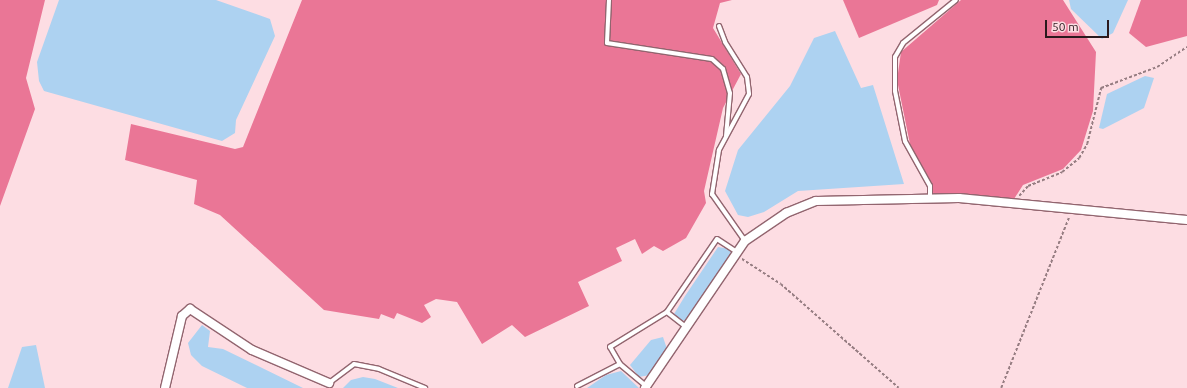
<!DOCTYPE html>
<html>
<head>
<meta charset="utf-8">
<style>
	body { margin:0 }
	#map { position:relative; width:1187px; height:388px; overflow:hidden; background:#fddde3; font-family:Ubuntu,sans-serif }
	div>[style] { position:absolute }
	.forest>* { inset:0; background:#ea7696 }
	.water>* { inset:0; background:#add2f1 }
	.path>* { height:1.5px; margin-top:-0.75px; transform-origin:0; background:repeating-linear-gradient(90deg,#967d82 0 3px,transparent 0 5px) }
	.roads { filter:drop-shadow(1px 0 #92656f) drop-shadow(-1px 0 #92656f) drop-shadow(0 1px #92656f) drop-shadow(0 -1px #92656f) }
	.lane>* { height:4px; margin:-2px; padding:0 2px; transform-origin:2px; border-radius:2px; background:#fff }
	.street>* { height:8px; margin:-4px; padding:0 4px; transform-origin:4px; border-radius:4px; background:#fff }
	span { translate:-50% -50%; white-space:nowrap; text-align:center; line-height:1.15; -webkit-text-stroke:3px #fddde3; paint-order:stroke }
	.scale { position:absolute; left:1045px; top:20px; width:64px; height:18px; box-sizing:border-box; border:2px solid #2b191d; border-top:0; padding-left:5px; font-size:12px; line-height:14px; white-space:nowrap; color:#2b191d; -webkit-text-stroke:3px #fddde3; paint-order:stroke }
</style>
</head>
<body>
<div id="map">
	<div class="forest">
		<div style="clip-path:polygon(0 0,45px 0,26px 78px,35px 109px,0 206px)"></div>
		<div style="clip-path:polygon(302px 0,732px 0,720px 3px,713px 28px,741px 74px,723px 108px,704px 191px,706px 203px,686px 238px,663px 251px,654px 246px,642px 254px,635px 239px,616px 248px,622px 261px,578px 282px,589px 306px,525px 337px,512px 325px,482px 344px,457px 302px,436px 299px,424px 305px,431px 317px,422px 323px,397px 313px,394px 319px,381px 314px,379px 319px,324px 310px,220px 215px,194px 204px,197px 180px,125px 160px,131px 124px,235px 149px,243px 147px)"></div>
		<div style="clip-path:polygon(843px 0,939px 0,937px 5px,859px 38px)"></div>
		<div style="clip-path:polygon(961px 0,1063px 0,1096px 52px,1093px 111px,1081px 150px,1063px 169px,1023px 185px,1014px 199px,934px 196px,929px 178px,911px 149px,897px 80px,901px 52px)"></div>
		<div style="clip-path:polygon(1141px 0,1187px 0,1187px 36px,1146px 47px,1129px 33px)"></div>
	</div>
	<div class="water">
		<div style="clip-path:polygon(59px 0,216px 0,270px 19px,275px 36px,236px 120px,235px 133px,222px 141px,44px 91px,39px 81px,37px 62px)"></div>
		<div style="clip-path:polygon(1069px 0,1128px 0,1113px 33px,1102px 39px,1071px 9px)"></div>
		<div style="clip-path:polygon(835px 31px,861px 88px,873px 85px,904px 184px,798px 191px,764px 212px,748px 217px,738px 215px,725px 191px,738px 150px,790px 86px,814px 38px)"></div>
		<div style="clip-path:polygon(1145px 76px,1154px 78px,1144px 108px,1103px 129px,1099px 128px,1107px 94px)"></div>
		<div style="clip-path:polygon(718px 247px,730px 249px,731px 254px,686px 321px,677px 319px,674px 314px,685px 296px)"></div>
		<div style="clip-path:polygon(202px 325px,210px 331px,208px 347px,223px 349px,303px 388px,247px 388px,202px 366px,191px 355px,188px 343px)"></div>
		<div style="clip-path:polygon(663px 337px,667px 349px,650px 375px,639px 377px,630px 365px,651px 340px)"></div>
		<div style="clip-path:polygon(36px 345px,45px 388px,8px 388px,22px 347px)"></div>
		<div style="clip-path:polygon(621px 371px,639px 388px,587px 388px,606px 375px)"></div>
		<div style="clip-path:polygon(363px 377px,375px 379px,398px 388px,343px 388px,351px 380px)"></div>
	</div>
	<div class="path">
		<div style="left:1019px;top:196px;width:13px;rotate:-48deg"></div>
		<div style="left:1028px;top:186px;width:37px;rotate:-22deg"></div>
		<div style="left:1062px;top:172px;width:22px;rotate:-39deg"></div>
		<div style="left:1079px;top:158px;width:16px;rotate:-60deg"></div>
		<div style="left:1087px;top:144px;width:58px;rotate:-76deg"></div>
		<div style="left:1101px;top:88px;width:60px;rotate:-20.6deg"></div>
		<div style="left:1157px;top:67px;width:36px;rotate:-34deg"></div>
		<div style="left:742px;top:259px;width:46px;rotate:32.7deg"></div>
		<div style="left:781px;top:284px;width:157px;rotate:41.4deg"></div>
		<div style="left:1001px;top:388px;width:184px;rotate:-68.3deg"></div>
	</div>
	<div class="roads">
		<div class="lane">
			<div style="left:609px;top:0;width:43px;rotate:92.7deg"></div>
			<div style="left:607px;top:43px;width:106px;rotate:8.7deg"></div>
			<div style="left:712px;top:59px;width:15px;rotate:42deg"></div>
			<div style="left:723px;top:69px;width:25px;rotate:74deg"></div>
			<div style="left:730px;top:93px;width:43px;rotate:95.3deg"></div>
			<div style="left:719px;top:26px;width:17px;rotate:69deg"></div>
			<div style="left:725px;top:42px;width:41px;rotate:57.8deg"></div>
			<div style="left:747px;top:77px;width:17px;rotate:83deg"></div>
			<div style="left:749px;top:94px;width:64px;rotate:118.2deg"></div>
			<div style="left:719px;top:150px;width:45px;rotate:99deg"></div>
			<div style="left:712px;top:194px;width:57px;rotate:54.9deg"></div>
			<div style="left:930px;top:198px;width:12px;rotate:-90deg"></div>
			<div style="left:930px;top:186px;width:51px;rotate:-119.1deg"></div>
			<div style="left:905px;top:141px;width:51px;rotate:-101.3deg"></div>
			<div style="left:895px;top:91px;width:34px;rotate:-90deg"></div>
			<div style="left:895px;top:57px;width:16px;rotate:-60deg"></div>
			<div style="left:903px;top:43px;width:68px;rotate:-39.1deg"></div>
			<div style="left:686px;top:327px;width:24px;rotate:-142deg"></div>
			<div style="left:667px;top:312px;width:88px;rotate:-55.6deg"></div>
			<div style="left:717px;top:239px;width:24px;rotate:33deg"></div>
			<div style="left:329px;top:383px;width:31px;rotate:-37deg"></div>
			<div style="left:354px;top:364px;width:25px;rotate:11deg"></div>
			<div style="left:379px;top:369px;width:50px;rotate:22.4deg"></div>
			<div style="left:577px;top:386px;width:48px;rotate:-27.1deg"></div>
			<div style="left:646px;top:386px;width:34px;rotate:-140deg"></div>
			<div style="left:620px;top:364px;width:20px;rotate:-120deg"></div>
			<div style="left:610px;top:347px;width:67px;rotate:-31.6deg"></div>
		</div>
		<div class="street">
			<div style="left:165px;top:388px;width:74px;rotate:-76.7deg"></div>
			<div style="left:182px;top:316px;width:11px;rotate:-41deg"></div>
			<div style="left:190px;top:309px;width:74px;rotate:33.5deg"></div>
			<div style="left:252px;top:350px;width:84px;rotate:23.2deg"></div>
			<div style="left:645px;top:388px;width:178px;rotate:-55.8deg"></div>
			<div style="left:745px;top:241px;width:50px;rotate:-34.3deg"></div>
			<div style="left:786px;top:213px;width:32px;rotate:-22deg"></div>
			<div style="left:816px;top:201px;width:143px;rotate:-1.2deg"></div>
			<div style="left:959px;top:198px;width:229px;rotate:5.5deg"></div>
		</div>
	</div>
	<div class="scale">50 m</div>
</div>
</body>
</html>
